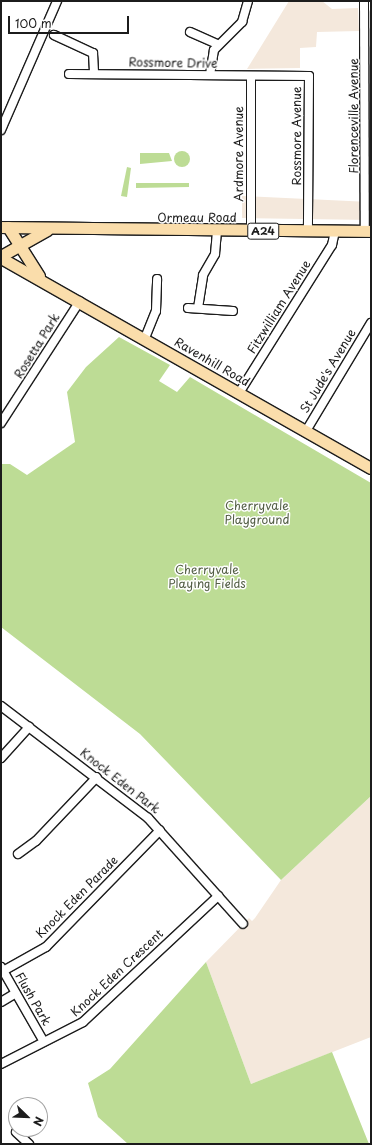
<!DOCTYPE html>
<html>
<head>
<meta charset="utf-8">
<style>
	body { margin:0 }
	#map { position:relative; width:372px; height:1145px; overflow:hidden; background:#fff; font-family:"Playpen Sans",sans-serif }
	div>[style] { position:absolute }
	.built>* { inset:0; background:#f4e8dc }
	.green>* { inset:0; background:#bddc95 }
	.round { border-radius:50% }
	.roads { filter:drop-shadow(1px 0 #1c1c1c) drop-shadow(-1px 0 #1c1c1c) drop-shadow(0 1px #1c1c1c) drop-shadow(0 -1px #1c1c1c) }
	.minor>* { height:8px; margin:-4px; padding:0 4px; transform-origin:4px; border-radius:4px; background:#fff }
	.major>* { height:11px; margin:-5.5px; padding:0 5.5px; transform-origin:5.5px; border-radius:5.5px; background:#faddab }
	span { translate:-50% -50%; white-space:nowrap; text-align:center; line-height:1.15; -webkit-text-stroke:3px #fff; paint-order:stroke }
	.shield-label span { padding:1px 3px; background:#fff; border:1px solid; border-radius:3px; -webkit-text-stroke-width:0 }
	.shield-label { font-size:11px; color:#1c1c1c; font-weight:700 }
	.street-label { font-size:12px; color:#1c1c1c }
	.park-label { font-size:12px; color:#545f46 }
	.frame { position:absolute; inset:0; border:2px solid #1c1c1c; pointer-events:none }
	.north { position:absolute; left:8px; top:1097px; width:40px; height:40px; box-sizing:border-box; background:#fff; border:1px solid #a4a4a4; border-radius:50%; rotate:113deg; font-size:11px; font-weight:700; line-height:16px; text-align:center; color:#1c1c1c }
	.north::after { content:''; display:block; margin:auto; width:14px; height:18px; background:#1c1c1c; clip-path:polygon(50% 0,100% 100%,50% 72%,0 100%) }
	.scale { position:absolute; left:8px; top:16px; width:121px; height:18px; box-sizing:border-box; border:2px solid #1c1c1c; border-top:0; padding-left:5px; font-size:12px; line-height:14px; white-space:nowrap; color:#1c1c1c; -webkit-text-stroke:3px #fff; paint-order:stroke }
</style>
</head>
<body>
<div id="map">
	<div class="built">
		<div style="clip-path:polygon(289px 1px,322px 1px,332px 9px,358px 8px,359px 31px,317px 32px,316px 47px,300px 48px,300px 68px,247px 69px)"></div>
		<div style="clip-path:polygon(242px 196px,370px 202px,371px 220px,242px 218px)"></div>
		<div style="clip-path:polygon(371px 796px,371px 1037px,251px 1084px,206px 962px,249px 918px,252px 921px,255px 918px,281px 880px)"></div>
	</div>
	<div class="green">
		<div class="round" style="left:174px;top:151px;width:16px;height:16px"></div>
		<div style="clip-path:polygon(140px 153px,169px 153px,172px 161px,140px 164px)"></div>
		<div style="clip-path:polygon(127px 167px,131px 168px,127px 197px,121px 196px)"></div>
		<div style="clip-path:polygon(136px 183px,189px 183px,189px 187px,136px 188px)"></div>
		<div style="clip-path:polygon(119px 337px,170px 365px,159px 381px,177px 392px,190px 377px,371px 483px,371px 796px,281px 880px,140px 734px,1px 627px,1px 464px,10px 464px,27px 475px,75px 442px,67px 392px,86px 367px)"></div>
		<div style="clip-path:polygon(206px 962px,251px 1084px,332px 1052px,369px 1144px,128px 1144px,98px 1117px,88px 1083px,110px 1069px)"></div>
	</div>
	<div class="roads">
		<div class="minor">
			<div style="left:364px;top:1px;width:230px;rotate:89.8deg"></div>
			<div style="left:190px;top:32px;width:30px;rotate:24deg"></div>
			<div style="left:54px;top:35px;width:43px;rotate:24.8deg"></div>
			<div style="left:93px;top:53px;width:21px;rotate:87deg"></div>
			<div style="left:69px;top:74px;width:240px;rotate:0.5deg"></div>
			<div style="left:309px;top:76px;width:155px;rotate:90.4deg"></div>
			<div style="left:210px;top:75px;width:25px;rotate:-81deg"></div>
			<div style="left:214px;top:50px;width:40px;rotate:-45deg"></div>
			<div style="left:242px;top:22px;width:22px;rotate:-74deg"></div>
			<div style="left:1px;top:130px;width:141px;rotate:-66.5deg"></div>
			<div style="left:251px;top:231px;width:155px;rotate:-90deg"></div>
			<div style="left:188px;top:308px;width:45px;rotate:3.8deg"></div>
			<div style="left:198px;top:308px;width:33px;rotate:-81deg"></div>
			<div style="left:203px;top:275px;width:24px;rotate:-60deg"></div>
			<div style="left:215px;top:254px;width:23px;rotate:-85deg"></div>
			<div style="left:145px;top:338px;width:29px;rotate:-68deg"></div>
			<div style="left:156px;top:311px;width:32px;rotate:-88deg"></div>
			<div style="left:239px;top:393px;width:175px;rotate:-57.9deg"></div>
			<div style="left:332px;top:245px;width:14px;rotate:-78deg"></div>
			<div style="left:1px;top:423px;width:145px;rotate:-57.1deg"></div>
			<div style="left:306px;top:431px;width:126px;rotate:-59deg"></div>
			<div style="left:1px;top:706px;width:185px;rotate:37.3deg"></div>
			<div style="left:148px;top:818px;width:142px;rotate:48.1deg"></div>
			<div style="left:1px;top:758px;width:42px;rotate:-47.9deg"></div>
			<div style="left:18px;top:854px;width:22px;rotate:-36deg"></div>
			<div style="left:36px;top:841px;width:88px;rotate:-46.4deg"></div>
			<div style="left:1px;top:967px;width:86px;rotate:60.2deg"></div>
			<div style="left:3px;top:971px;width:49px;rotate:-29.2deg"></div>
			<div style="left:46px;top:947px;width:163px;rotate:-45.7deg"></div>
			<div style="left:1px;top:1002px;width:17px;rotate:-31deg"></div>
			<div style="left:1px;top:1064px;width:92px;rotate:-27.1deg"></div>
			<div style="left:83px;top:1022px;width:185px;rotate:-43deg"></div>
			<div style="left:16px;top:1132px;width:18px;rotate:43deg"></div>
		</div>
		<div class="major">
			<div style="left:1px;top:227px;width:370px;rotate:0.6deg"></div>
			<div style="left:8px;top:227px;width:58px;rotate:57.7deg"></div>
			<div style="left:1px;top:256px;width:53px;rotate:-29.5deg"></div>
			<div style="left:1px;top:258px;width:425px;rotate:29.6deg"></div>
		</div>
	</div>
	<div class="shield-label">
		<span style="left:263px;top:231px">A24</span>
	</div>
	<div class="street-label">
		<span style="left:173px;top:63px;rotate:1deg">Rossmore Drive</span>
		<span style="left:354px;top:116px;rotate:-90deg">Florenceville Avenue</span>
		<span style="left:297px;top:136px;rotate:-90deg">Rossmore Avenue</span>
		<span style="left:239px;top:154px;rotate:-90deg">Ardmore Avenue</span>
		<span style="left:197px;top:218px">Ormeau Road</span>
		<span style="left:279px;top:307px;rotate:-58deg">Fitzwilliam Avenue</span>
		<span style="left:37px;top:346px;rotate:-58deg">Rosetta Park</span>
		<span style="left:212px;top:362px;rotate:30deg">Ravenhill Road</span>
		<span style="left:328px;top:371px;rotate:-59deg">St Jude's Avenue</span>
		<span style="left:120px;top:781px;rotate:38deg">Knock Eden Park</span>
		<span style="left:77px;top:897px;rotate:-45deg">Knock Eden Parade</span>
		<span style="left:117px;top:973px;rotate:-43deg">Knock Eden Crescent</span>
		<span style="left:33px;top:999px;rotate:60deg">Flush Park</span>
	</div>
	<div class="park-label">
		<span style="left:257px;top:513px">Cherryvale<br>Playground</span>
		<span style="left:207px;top:577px">Cherryvale<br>Playing Fields</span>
	</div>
	<div class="frame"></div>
	<div class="north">N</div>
	<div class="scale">100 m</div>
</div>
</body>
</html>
